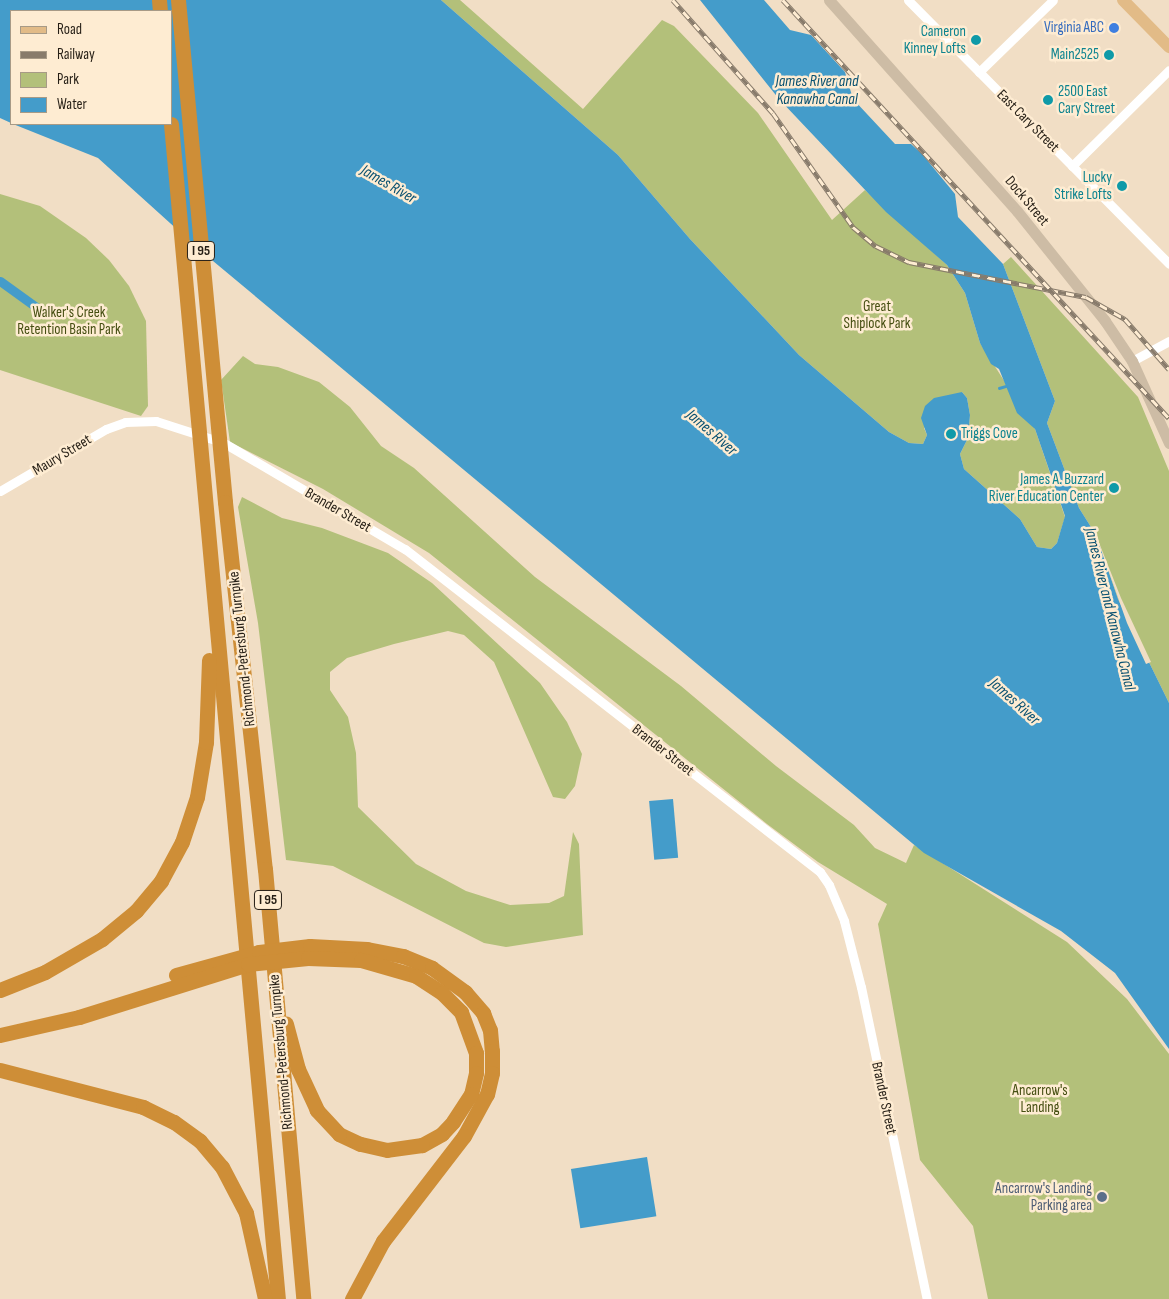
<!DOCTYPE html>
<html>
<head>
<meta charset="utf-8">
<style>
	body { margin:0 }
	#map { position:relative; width:1169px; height:1299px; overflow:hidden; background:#f1dec5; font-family:"Sofia Sans Condensed",sans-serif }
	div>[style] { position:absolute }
	.green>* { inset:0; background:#b3c07a }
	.water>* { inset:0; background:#449cca; transform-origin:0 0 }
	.pier>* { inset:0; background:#f1dec5 }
	.stream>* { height:2.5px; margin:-1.25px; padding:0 1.25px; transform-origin:1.25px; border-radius:1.25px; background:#449cca }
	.canal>* { height:9px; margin:-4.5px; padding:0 4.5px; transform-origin:4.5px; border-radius:4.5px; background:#449cca }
	.street>* { height:9px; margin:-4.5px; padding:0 4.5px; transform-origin:4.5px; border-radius:4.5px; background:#fff }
	.secondary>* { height:11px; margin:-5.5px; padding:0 5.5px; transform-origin:5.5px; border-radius:5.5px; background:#cdbca5 }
	.primary>* { height:12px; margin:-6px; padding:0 6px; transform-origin:6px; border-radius:6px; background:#e2bb87 }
	.highway>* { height:15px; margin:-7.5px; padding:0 7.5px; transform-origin:7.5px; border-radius:7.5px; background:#ce8e37 }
	.rail>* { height:4.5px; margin-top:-2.25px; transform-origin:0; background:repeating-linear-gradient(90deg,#feecd2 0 8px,#887b6b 0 16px); box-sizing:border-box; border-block:1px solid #887b6b }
	.dots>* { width:14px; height:14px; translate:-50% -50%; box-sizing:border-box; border:2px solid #feecd2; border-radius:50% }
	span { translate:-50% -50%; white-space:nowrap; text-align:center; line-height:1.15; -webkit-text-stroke:5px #feecd2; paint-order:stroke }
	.shield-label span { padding:1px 4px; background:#feecd2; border:1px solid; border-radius:4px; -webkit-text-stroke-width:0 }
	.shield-label { font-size:14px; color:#251e15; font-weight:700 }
	.shop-label { font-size:15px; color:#366cbe }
	.right { translate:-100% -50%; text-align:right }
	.culture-label { font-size:15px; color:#0d838f }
	.left { translate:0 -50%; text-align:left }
	.street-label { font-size:15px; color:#251e15 }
	.park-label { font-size:15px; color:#464f12 }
	.service-label { font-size:15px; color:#4e5e75 }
	.water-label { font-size:16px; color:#085070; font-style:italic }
	.legend { position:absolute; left:10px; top:10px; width:162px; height:115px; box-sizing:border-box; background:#feecd2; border:1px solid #a79a86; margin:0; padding:6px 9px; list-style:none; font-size:15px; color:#251e15 }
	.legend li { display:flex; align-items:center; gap:10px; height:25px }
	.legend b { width:25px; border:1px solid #a79a86 }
</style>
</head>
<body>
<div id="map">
	<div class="green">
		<div style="clip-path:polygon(441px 0,460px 0,583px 109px,662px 20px,674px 26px,758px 113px,832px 220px,865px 190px,947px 265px,965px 293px,980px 343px,1035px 429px,1065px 517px,1057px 543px,1051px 549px,1037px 547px,1020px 519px,964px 469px,960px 454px,968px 438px,970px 415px,967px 398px,962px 392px,924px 428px,927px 435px,923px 444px,909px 443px,889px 432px,799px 355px,690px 239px,618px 155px)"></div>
		<div style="clip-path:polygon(0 194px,40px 206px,86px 238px,109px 260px,129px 286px,146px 321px,148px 406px,141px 416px,0 370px)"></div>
		<div style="clip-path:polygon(1011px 257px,1138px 397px,1169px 471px,1169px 703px,1118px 599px,1096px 535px,1079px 508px,1047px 423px,1055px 401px,1003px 264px)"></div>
		<div style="clip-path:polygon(243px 356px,255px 364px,278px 367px,319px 382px,350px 407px,381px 446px,414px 468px,535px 577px,681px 686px,776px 766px,854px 825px,875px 848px,906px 863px,914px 845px,1067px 942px,1127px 999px,1169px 1054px,1169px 1299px,988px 1299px,973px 1226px,920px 1160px,878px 924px,887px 904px,818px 862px,767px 824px,429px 553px,323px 489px,230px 442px,221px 380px)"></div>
		<div style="clip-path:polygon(242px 497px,282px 518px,322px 528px,388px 553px,432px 583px,540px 683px,567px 722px,582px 754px,575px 786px,565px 799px,553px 797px,494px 662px,464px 635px,448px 631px,394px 644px,347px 658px,330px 672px,330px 690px,348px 717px,356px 753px,358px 807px,416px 864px,466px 891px,510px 905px,549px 903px,564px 896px,573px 832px,579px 844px,583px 935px,506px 947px,484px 943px,333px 866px,286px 860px,258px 623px,238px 507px)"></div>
	</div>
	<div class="water">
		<div style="clip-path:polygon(0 0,441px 0,618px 155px,690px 239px,799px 355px,889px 432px,909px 443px,923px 444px,927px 435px,921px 418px,925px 406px,934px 398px,962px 392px,967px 398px,970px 415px,968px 438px,960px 454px,964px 469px,1020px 519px,1037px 547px,1051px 549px,1057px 543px,1065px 516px,1035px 429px,1017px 413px,999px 369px,991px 364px,980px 343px,965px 293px,947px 265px,886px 212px,779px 99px,700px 0,764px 0,790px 30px,811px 35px,845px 72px,853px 99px,895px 144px,911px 144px,922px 154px,955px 194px,958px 217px,1003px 264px,1055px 401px,1047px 423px,1079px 508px,1096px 535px,1118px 599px,1169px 703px,1169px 1049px,1115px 973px,1061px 931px,924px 853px,201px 251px,98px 158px,13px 124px,171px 124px,171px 11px,11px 11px,11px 123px,0 118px)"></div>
		<div style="left:673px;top:799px;width:59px;height:24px;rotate:85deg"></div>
		<div style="left:647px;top:1157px;width:60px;height:77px;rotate:81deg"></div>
	</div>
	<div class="pier">
		<div style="clip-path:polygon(1094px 530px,1121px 598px,1151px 662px,1146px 664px,1127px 623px)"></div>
	</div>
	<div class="stream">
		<div style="left:999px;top:388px;width:7px;rotate:-16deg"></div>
	</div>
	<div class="canal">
		<div style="left:0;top:281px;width:44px;rotate:35.8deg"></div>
	</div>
	<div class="street">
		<div style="left:908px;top:0;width:371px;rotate:45.3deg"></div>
		<div style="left:979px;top:72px;width:103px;rotate:-44.2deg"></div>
		<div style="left:1072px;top:166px;width:136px;rotate:-44.7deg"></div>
		<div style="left:1132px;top:361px;width:42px;rotate:-28.4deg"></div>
		<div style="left:0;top:491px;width:123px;rotate:-30.3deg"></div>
		<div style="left:106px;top:429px;width:20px;rotate:-20deg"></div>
		<div style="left:125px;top:422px;width:31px;rotate:-2deg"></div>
		<div style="left:156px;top:421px;width:71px;rotate:17.9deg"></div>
		<div style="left:224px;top:443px;width:210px;rotate:30.4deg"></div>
		<div style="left:405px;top:549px;width:526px;rotate:37.89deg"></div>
		<div style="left:820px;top:872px;width:16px;rotate:55deg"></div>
		<div style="left:829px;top:885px;width:39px;rotate:67deg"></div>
		<div style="left:844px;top:921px;width:68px;rotate:75.6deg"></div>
		<div style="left:861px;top:987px;width:319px;rotate:78.1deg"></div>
	</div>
	<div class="secondary">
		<div style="left:829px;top:0;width:283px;rotate:48.3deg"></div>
		<div style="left:1017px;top:211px;width:141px;rotate:51.3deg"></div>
		<div style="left:1105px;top:321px;width:48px;rotate:56deg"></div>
		<div style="left:1132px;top:361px;width:90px;rotate:65.7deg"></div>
	</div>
	<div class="primary">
		<div style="left:1123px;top:0;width:66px;rotate:45.6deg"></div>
	</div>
	<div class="highway">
		<div style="left:159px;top:0;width:11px;rotate:85deg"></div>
		<div style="left:178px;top:0;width:504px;rotate:84.65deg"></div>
		<div style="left:225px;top:502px;width:369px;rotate:83.8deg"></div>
		<div style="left:265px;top:869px;width:432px;rotate:84.9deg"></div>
		<div style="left:171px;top:124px;width:1180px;rotate:84.8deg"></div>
		<div style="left:176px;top:975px;width:86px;rotate:-15.5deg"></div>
		<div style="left:259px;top:952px;width:51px;rotate:-6.7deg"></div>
		<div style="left:310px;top:946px;width:57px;rotate:3deg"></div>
		<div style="left:367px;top:949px;width:37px;rotate:11deg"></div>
		<div style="left:403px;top:956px;width:31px;rotate:22deg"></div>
		<div style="left:432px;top:968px;width:41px;rotate:36deg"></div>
		<div style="left:465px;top:992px;width:28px;rotate:49deg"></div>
		<div style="left:483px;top:1013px;width:18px;rotate:68deg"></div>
		<div style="left:490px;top:1030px;width:21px;rotate:85deg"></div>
		<div style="left:492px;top:1051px;width:22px;rotate:90deg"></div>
		<div style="left:492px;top:1073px;width:22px;rotate:103deg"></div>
		<div style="left:487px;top:1094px;width:48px;rotate:118.7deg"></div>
		<div style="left:464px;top:1136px;width:133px;rotate:127.6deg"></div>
		<div style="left:383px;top:1241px;width:66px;rotate:118.1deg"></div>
		<div style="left:0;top:990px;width:48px;rotate:-21.8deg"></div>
		<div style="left:45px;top:972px;width:66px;rotate:-30.1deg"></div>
		<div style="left:102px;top:939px;width:44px;rotate:-39.5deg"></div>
		<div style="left:136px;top:911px;width:39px;rotate:-50deg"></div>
		<div style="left:161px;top:881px;width:44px;rotate:-61.7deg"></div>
		<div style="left:182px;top:842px;width:47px;rotate:-71.6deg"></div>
		<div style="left:197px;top:797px;width:56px;rotate:-80.7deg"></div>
		<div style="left:206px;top:742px;width:82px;rotate:-87.9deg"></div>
		<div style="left:0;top:1035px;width:81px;rotate:-12.8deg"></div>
		<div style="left:79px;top:1017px;width:177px;rotate:-17.4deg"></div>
		<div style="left:248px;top:964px;width:60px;rotate:-5.7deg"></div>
		<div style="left:308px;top:958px;width:53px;rotate:2.2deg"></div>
		<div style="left:361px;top:960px;width:57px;rotate:16.2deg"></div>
		<div style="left:416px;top:976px;width:31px;rotate:33deg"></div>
		<div style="left:442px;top:993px;width:27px;rotate:45deg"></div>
		<div style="left:461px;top:1012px;width:44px;rotate:69.9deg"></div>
		<div style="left:476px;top:1053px;width:20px;rotate:90deg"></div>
		<div style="left:476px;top:1073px;width:22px;rotate:103deg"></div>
		<div style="left:471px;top:1094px;width:33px;rotate:123deg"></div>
		<div style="left:453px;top:1122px;width:16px;rotate:133deg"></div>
		<div style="left:442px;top:1134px;width:23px;rotate:151deg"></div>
		<div style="left:422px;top:1145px;width:35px;rotate:172deg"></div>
		<div style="left:387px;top:1150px;width:28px;rotate:-167deg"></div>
		<div style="left:360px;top:1144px;width:23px;rotate:-155deg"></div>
		<div style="left:339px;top:1134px;width:33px;rotate:-133deg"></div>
		<div style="left:317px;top:1110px;width:45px;rotate:-114.9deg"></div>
		<div style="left:298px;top:1069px;width:47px;rotate:-104.9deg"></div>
		<div style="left:0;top:1070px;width:148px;rotate:14.5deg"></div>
		<div style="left:143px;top:1107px;width:34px;rotate:26deg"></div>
		<div style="left:174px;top:1122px;width:32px;rotate:36deg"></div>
		<div style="left:200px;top:1141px;width:34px;rotate:50deg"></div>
		<div style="left:222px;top:1167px;width:52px;rotate:62.4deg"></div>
		<div style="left:246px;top:1213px;width:88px;rotate:77.5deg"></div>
	</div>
	<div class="rail">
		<div style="left:673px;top:0;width:151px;rotate:48.5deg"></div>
		<div style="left:773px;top:113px;width:139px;rotate:54.9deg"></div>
		<div style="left:853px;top:227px;width:30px;rotate:40deg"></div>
		<div style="left:876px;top:246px;width:37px;rotate:26deg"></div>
		<div style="left:909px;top:262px;width:180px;rotate:11.2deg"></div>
		<div style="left:1086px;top:297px;width:45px;rotate:29.4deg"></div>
		<div style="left:1125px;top:319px;width:67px;rotate:48.7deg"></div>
		<div style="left:783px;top:0;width:569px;rotate:47.28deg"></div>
	</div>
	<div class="dots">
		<div style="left:1114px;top:28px;background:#3f7fe0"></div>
		<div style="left:976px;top:40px;background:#0f9aa8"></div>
		<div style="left:1109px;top:55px;background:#0f9aa8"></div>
		<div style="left:1048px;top:100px;background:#0f9aa8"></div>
		<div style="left:1122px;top:186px;background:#0f9aa8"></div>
		<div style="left:951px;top:434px;background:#0f9aa8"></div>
		<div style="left:1114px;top:488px;background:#0f9aa8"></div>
		<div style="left:1102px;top:1197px;background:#5c6f8a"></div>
	</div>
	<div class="shield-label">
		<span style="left:201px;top:251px">I 95</span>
		<span style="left:268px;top:900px">I 95</span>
	</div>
	<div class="shop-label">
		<span class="right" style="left:1104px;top:28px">Virginia ABC</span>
	</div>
	<div class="culture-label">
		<span class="right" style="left:966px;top:40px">Cameron<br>Kinney Lofts</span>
		<span class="right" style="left:1099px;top:55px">Main2525</span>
		<span class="left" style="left:1058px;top:100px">2500 East<br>Cary Street</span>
		<span class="right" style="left:1112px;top:186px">Lucky<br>Strike Lofts</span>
		<span class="left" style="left:961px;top:434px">Triggs Cove</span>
		<span class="right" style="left:1104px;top:488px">James A. Buzzard<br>River Education Center</span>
	</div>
	<div class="street-label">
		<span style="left:1028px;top:121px;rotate:45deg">East Cary Street</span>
		<span style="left:1027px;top:201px;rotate:50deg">Dock Street</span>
		<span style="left:62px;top:455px;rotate:-31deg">Maury Street</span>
		<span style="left:338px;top:510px;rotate:30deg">Brander Street</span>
		<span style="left:242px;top:649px;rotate:-96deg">Richmond-Petersburg Turnpike</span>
		<span style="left:663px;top:750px;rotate:38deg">Brander Street</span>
		<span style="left:281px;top:1052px;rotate:-95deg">Richmond-Petersburg Turnpike</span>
		<span style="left:884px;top:1098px;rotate:78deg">Brander Street</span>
	</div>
	<div class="park-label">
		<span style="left:877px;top:315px">Great<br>Shiplock Park</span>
		<span style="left:69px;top:321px">Walker's Creek<br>Retention Basin Park</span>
		<span style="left:1040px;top:1099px">Ancarrow's<br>Landing</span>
	</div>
	<div class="service-label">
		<span class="right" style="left:1092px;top:1197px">Ancarrow's Landing<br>Parking area</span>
	</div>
	<div class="water-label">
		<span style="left:817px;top:91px">James River and<br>Kanawha Canal</span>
		<span style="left:388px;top:185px;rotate:30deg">James River</span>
		<span style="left:711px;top:433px;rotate:41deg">James River</span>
		<span style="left:1109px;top:609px;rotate:76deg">James River and Kanawha Canal</span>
		<span style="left:1014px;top:702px;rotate:42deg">James River</span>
	</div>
	<ul class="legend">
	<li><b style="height:6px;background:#e2bb87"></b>Road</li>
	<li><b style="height:6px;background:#887b6b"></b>Railway</li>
	<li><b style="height:14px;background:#b3c07a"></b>Park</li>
	<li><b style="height:14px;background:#449cca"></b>Water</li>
	</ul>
</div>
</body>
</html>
